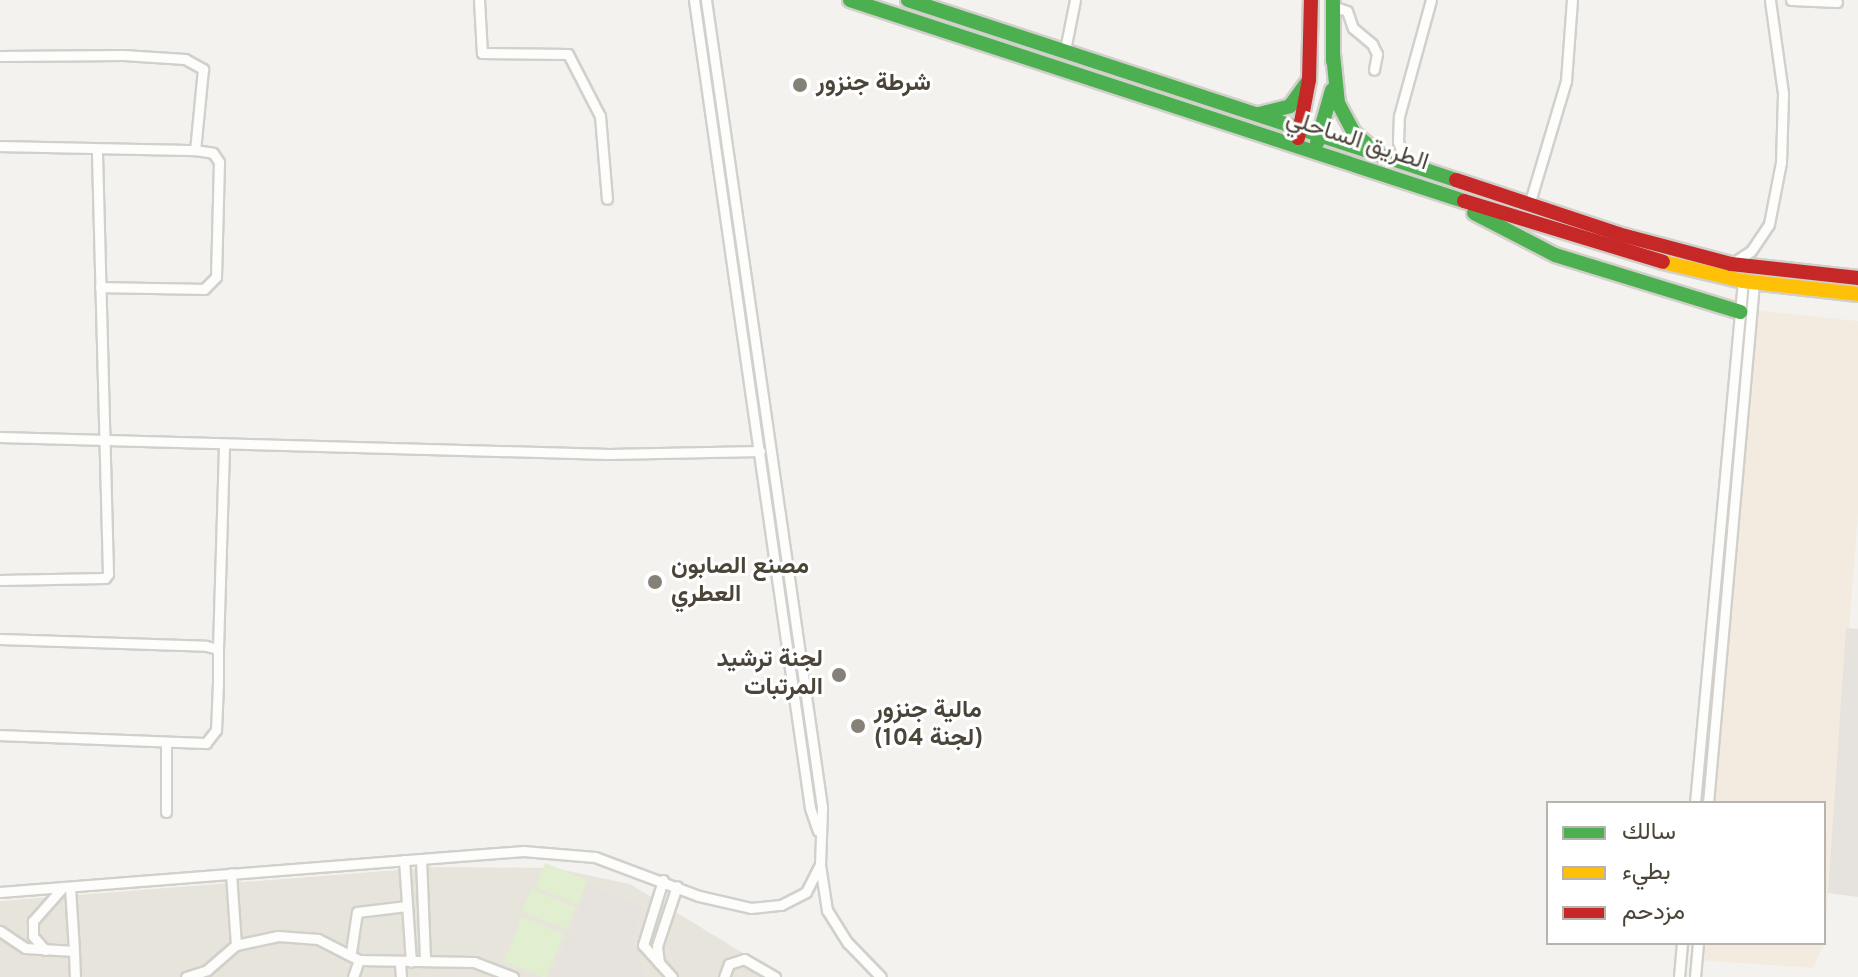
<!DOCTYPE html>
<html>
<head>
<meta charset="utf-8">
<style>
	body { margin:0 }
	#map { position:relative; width:1858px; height:977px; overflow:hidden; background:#f4f2ee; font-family:Overpass,Vazirmatn,sans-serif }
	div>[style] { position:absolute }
	.residential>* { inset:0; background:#e7e4dc }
	.commercial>* { inset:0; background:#f3ebdf }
	.green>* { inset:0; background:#e1eecf; transform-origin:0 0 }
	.parking>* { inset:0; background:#e6e3df }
	.roads { filter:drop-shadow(2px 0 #d2d0cb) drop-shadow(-2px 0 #d2d0cb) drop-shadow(0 2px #d2d0cb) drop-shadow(0 -2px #d2d0cb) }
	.street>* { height:9px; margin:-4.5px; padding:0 4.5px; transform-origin:4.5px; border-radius:4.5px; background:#fdfdfc }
	.fast>* { height:14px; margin:-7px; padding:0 7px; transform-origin:7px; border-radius:7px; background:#4caf50 }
	.slow>* { height:14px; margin:-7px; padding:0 7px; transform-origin:7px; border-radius:7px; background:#ffc107 }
	.jam>* { height:14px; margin:-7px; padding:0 7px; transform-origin:7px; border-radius:7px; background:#c62828 }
	.dots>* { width:22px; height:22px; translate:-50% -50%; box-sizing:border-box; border:4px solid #fff; border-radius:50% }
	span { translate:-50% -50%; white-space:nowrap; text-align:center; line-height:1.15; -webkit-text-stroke:6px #fff; paint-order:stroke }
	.poi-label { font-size:24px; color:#4b4439; font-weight:700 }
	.left { translate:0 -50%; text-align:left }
	.right { translate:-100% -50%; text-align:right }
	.street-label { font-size:24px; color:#4b4439 }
	.legend { position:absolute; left:1546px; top:801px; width:280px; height:144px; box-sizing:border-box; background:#fff; border:2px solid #b7b4b0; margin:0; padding:10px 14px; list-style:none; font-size:24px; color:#4b4439 }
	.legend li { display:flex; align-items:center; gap:16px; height:40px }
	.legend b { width:40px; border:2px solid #b7b4b0 }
</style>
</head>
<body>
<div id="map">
	<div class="residential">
		<div style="clip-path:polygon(437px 867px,553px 868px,630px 884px,782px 977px,0 977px,0 901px)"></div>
	</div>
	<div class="commercial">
		<div style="clip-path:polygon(1752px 310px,1858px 321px,1858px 515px,1824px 944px,1813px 968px,1698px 960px,1699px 943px,1824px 943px,1824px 803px,1711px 803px)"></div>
	</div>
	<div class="green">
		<div style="left:545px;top:863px;width:46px;height:26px;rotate:22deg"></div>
		<div style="left:531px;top:889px;width:48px;height:24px;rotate:22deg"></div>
		<div style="left:522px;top:917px;width:45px;height:48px;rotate:22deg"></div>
	</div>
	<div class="parking">
		<div style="clip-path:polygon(1846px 628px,1858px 629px,1858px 897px,1828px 893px)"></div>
		<div style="clip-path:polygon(589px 886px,642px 907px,634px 936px,644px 977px,551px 977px,568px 937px,574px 938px,576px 932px,571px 930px)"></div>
	</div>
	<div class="roads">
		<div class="street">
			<div style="left:479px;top:0;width:53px;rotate:86.8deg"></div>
			<div style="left:482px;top:53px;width:86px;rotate:0.7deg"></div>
			<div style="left:568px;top:54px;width:70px;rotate:62.7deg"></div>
			<div style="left:600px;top:116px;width:83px;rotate:85.2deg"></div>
			<div style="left:694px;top:0;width:816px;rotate:81.83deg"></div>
			<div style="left:810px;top:808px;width:24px;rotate:71deg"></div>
			<div style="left:1791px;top:0;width:46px;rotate:2.5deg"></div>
			<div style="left:1333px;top:6px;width:15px;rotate:20deg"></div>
			<div style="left:1347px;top:11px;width:18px;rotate:71deg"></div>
			<div style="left:1353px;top:28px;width:25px;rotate:40deg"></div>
			<div style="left:1372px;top:44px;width:11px;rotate:63deg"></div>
			<div style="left:1377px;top:54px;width:16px;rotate:101deg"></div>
			<div style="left:1065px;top:50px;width:51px;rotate:-78.7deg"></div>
			<div style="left:0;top:56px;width:123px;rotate:-0.5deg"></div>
			<div style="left:123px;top:55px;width:62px;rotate:3.7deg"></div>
			<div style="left:185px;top:59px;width:21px;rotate:29deg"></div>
			<div style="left:203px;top:69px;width:81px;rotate:95.6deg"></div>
			<div style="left:195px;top:150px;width:18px;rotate:9deg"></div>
			<div style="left:213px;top:153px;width:11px;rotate:56deg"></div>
			<div style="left:219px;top:162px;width:115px;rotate:91.5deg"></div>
			<div style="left:216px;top:277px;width:17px;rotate:135deg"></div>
			<div style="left:204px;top:289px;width:104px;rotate:-178.9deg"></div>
			<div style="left:0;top:146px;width:195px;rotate:1.2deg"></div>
			<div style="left:1405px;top:163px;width:22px;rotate:-108deg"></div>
			<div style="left:1398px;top:142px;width:26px;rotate:-88deg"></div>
			<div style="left:1399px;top:116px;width:120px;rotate:-74.6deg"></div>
			<div style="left:1529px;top:205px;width:129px;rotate:-73.4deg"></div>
			<div style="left:1566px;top:81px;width:81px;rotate:-85.8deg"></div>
			<div style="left:1734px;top:262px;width:20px;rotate:-33deg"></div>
			<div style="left:1751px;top:251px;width:32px;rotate:-56deg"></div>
			<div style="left:1769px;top:224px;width:63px;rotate:-79deg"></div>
			<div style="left:1781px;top:162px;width:69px;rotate:-88.3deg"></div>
			<div style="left:1783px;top:93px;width:94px;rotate:-98deg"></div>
			<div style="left:0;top:437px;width:609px;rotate:1.6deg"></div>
			<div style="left:609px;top:454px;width:151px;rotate:-1.1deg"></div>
			<div style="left:0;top:580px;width:105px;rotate:-1.1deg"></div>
			<div style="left:105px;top:578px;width:5px;rotate:-53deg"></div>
			<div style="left:108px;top:574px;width:425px;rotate:-91.5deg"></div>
			<div style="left:0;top:639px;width:206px;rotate:1.9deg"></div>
			<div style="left:206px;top:646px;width:12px;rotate:14deg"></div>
			<div style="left:218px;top:649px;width:34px;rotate:90deg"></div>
			<div style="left:218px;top:683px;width:47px;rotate:92.4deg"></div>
			<div style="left:216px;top:730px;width:16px;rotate:128deg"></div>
			<div style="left:206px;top:743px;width:206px;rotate:-177.8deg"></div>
			<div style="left:218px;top:649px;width:204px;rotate:-88.3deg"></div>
			<div style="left:166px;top:742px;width:70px;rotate:90deg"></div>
			<div style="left:1695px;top:803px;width:524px;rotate:-84.75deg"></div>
			<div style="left:1708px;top:803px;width:523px;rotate:-84.95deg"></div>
			<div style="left:421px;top:859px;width:101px;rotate:87.7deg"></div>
			<div style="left:404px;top:860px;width:102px;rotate:86.1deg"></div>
			<div style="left:820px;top:865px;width:46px;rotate:81.2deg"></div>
			<div style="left:827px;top:910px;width:39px;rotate:58deg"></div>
			<div style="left:848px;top:943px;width:47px;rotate:45.9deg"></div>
			<div style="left:663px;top:880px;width:68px;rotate:107.1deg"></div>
			<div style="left:643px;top:945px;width:43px;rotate:47.8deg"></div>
			<div style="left:70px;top:887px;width:64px;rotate:86.4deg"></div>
			<div style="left:0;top:892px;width:525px;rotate:-4.48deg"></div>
			<div style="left:523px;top:851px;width:72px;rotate:4.8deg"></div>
			<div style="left:595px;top:857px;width:111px;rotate:20.6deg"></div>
			<div style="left:699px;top:896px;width:53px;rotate:13deg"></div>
			<div style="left:751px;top:908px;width:30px;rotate:-6deg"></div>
			<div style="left:781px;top:905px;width:28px;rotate:-27deg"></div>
			<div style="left:806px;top:892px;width:30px;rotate:-63deg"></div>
			<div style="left:820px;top:865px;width:58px;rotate:-88deg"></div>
			<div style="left:822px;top:807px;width:815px;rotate:-98.18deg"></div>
			<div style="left:0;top:931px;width:30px;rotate:34deg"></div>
			<div style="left:25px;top:948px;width:49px;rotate:3.5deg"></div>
			<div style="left:74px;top:951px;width:26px;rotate:88deg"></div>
			<div style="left:236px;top:945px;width:43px;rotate:-12.1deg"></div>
			<div style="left:278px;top:936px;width:40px;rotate:4.3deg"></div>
			<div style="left:318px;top:939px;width:46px;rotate:27.1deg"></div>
			<div style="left:359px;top:960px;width:115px;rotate:1deg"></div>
			<div style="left:474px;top:962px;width:42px;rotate:21deg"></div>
			<div style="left:45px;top:950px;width:18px;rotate:-131deg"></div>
			<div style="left:33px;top:936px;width:15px;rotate:-90deg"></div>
			<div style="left:33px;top:921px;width:45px;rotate:-48.6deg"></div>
			<div style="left:351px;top:952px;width:40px;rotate:-81.5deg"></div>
			<div style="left:357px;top:912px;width:50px;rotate:-6.8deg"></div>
			<div style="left:400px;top:963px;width:14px;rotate:86deg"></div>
			<div style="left:659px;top:963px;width:17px;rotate:-97deg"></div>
			<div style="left:657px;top:946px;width:63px;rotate:-71.6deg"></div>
			<div style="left:186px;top:977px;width:22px;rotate:-18deg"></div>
			<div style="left:207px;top:970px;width:38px;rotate:-41deg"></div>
			<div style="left:236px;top:945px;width:72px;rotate:-94deg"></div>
			<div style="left:353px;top:977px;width:18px;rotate:-71deg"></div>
			<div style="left:724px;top:977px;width:14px;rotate:-69deg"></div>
			<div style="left:729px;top:964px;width:16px;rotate:-18deg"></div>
			<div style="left:744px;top:959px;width:36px;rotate:30deg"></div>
			<div style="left:1679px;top:977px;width:34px;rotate:-85deg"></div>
			<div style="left:1695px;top:977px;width:34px;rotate:-85deg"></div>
		</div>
		<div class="fast">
			<div style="left:850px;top:0;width:646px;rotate:18.13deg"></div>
			<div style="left:908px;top:0;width:577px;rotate:18.18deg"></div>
			<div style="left:1333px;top:0;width:61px;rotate:90deg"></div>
			<div style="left:1333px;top:54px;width:49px;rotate:84.2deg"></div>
			<div style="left:1338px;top:103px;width:34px;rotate:62deg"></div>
			<div style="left:1354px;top:133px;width:28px;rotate:41deg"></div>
			<div style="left:1259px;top:114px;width:32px;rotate:-14deg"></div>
			<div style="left:1290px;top:106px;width:32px;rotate:-54deg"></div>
			<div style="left:1317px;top:143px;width:55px;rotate:-74.2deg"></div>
			<div style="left:1474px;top:213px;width:91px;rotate:27.4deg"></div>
			<div style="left:1555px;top:255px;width:194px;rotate:17.1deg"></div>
		</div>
		<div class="slow">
			<div style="left:1663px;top:262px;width:82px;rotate:13.4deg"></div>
			<div style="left:1743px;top:281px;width:116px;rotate:6.4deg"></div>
		</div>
		<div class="jam">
			<div style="left:1298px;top:138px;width:59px;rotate:-79.3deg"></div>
			<div style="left:1309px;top:80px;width:80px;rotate:-88.6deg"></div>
			<div style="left:1456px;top:180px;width:171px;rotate:18.4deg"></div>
			<div style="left:1618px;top:234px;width:117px;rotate:14.9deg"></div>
			<div style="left:1731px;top:264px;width:128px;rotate:6.3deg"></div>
			<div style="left:1464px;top:201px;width:208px;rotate:17deg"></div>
		</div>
	</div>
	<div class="dots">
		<div style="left:800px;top:85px;background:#868178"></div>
		<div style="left:655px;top:582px;background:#868178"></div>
		<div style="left:839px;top:675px;background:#868178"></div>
		<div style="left:858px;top:726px;background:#868178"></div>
	</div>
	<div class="poi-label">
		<span class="left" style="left:816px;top:85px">شرطة جنزور</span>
		<span class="left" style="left:671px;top:582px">مصنع الصابون<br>العطري</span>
		<span class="right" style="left:823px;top:675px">لجنة ترشيد<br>المرتبات</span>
		<span class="left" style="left:874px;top:726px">مالية جنزور<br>(لجنة 104)</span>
	</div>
	<div class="street-label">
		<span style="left:1357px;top:142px;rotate:18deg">الطريق الساحلي</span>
	</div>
	<ul class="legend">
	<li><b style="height:10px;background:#4caf50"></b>سالك</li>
	<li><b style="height:10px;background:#ffc107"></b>بطيء</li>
	<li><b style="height:10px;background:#c62828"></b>مزدحم</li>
	</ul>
</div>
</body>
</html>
